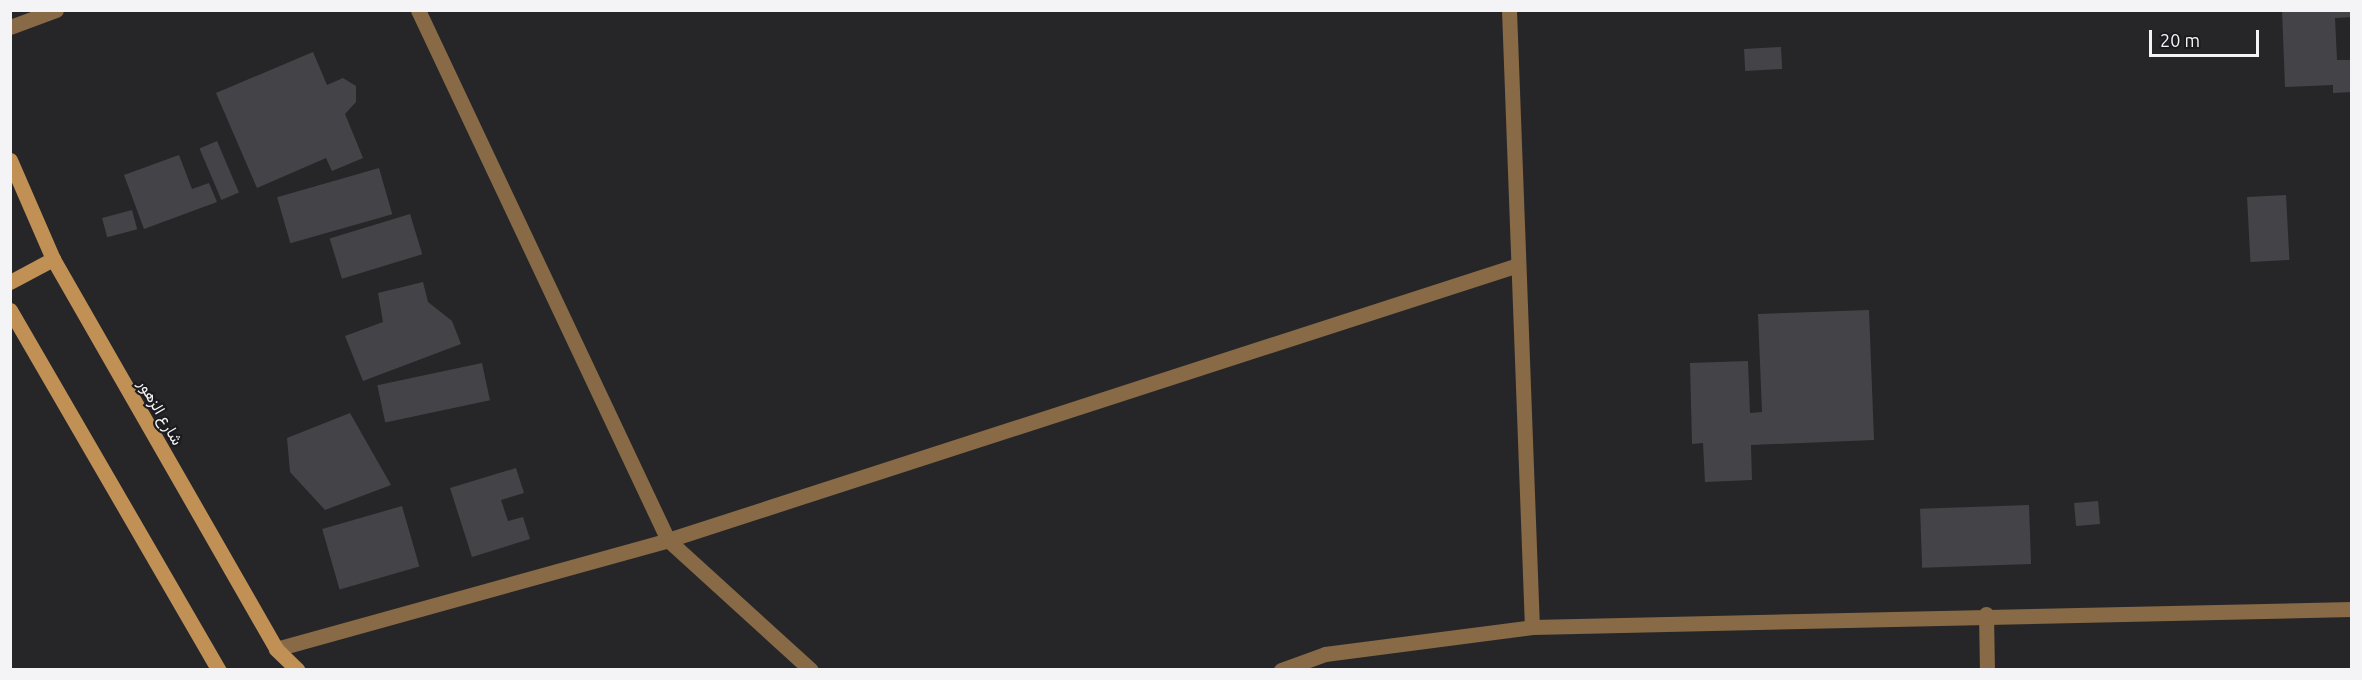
<!DOCTYPE html>
<html>
<head>
<meta charset="utf-8">
<style>
	body { margin:0 }
	#map { position:relative; width:2362px; height:680px; overflow:hidden; background:#262629; font-family:Ubuntu,Vazirmatn,sans-serif }
	div>[style] { position:absolute }
	.building>* { inset:0; background:#444448; transform-origin:0 0 }
	.minor>* { height:15px; margin:-7.5px; padding:0 7.5px; transform-origin:7.5px; border-radius:7.5px; background:#886a46 }
	.secondary>* { height:15px; margin:-7.5px; padding:0 7.5px; transform-origin:7.5px; border-radius:7.5px; background:#c19055 }
	span { translate:-50% -50%; white-space:nowrap; text-align:center; line-height:1.15; -webkit-text-stroke:4.5px #1c1c20; paint-order:stroke }
	.street-label { font-size:16px; color:#f4f4f7 }
	.frame { position:absolute; inset:0; border:12px solid #f4f4f7; pointer-events:none }
	.scale { position:absolute; left:2149px; top:30px; width:110px; height:27px; box-sizing:border-box; border:3px solid #f4f4f7; border-top:0; padding-left:8px; font-size:18px; line-height:21px; white-space:nowrap; color:#f4f4f7; -webkit-text-stroke:4px #1c1c20; paint-order:stroke }
</style>
</head>
<body>
<div id="map">
	<div class="building">
		<div style="clip-path:polygon(2282px 10px,2352px 10px,2352px 17px,2335px 18px,2337px 60px,2352px 60px,2352px 92px,2333px 93px,2333px 85px,2285px 87px)"></div>
		<div style="left:1781px;top:47px;width:22px;height:37px;rotate:87deg"></div>
		<div style="clip-path:polygon(313px 52px,327px 85px,343px 78px,356px 86px,356px 102px,345px 114px,363px 158px,332px 171px,326px 158px,257px 188px,216px 93px)"></div>
		<div style="left:217px;top:141px;width:56px;height:19px;rotate:67deg"></div>
		<div style="clip-path:polygon(179px 155px,192px 189px,209px 183px,217px 202px,144px 229px,124px 175px)"></div>
		<div style="left:379px;top:168px;width:48px;height:106px;rotate:74deg"></div>
		<div style="left:2286px;top:195px;width:65px;height:39px;rotate:87deg"></div>
		<div style="left:132px;top:210px;width:20px;height:31px;rotate:75deg"></div>
		<div style="left:410px;top:214px;width:42px;height:84px;rotate:73deg"></div>
		<div style="clip-path:polygon(423px 282px,428px 302px,452px 321px,461px 344px,363px 381px,345px 336px,383px 322px,378px 293px)"></div>
		<div style="clip-path:polygon(1869px 310px,1874px 440px,1751px 445px,1752px 480px,1705px 482px,1703px 443px,1692px 444px,1690px 363px,1748px 361px,1750px 413px,1762px 412px,1758px 314px)"></div>
		<div style="left:482px;top:363px;width:38px;height:107px;rotate:78deg"></div>
		<div style="clip-path:polygon(350px 413px,391px 485px,325px 510px,290px 472px,287px 438px)"></div>
		<div style="clip-path:polygon(516px 468px,524px 493px,501px 500px,508px 521px,523px 517px,530px 539px,472px 557px,450px 488px)"></div>
		<div style="left:2098px;top:501px;width:23px;height:24px;rotate:85deg"></div>
		<div style="left:2029px;top:505px;width:59px;height:109px;rotate:88deg"></div>
		<div style="left:402px;top:506px;width:63px;height:83px;rotate:74deg"></div>
	</div>
	<div class="minor">
		<div style="left:418px;top:10px;width:586px;rotate:64.75deg"></div>
		<div style="left:668px;top:540px;width:193px;rotate:42.3deg"></div>
		<div style="left:1509px;top:10px;width:617px;rotate:87.87deg"></div>
		<div style="left:10px;top:27px;width:49px;rotate:-20.3deg"></div>
		<div style="left:1986px;top:614px;width:56px;rotate:89deg"></div>
		<div style="left:276px;top:649px;width:407px;rotate:-15.5deg"></div>
		<div style="left:668px;top:540px;width:893px;rotate:-17.93deg"></div>
		<div style="left:1281px;top:670px;width:47px;rotate:-20deg"></div>
		<div style="left:1325px;top:654px;width:209px;rotate:-7.4deg"></div>
		<div style="left:1532px;top:627px;width:820px;rotate:-1.26deg"></div>
	</div>
	<div class="secondary">
		<div style="left:10px;top:160px;width:108px;rotate:66.5deg"></div>
		<div style="left:53px;top:259px;width:449px;rotate:60.2deg"></div>
		<div style="left:276px;top:649px;width:30px;rotate:44deg"></div>
		<div style="left:10px;top:282px;width:49px;rotate:-28.1deg"></div>
		<div style="left:10px;top:310px;width:416px;rotate:59.9deg"></div>
	</div>
	<div class="street-label">
		<span style="left:161px;top:412px;rotate:60deg">شارع الزهور</span>
	</div>
	<div class="frame"></div>
	<div class="scale">20 m</div>
</div>
</body>
</html>
